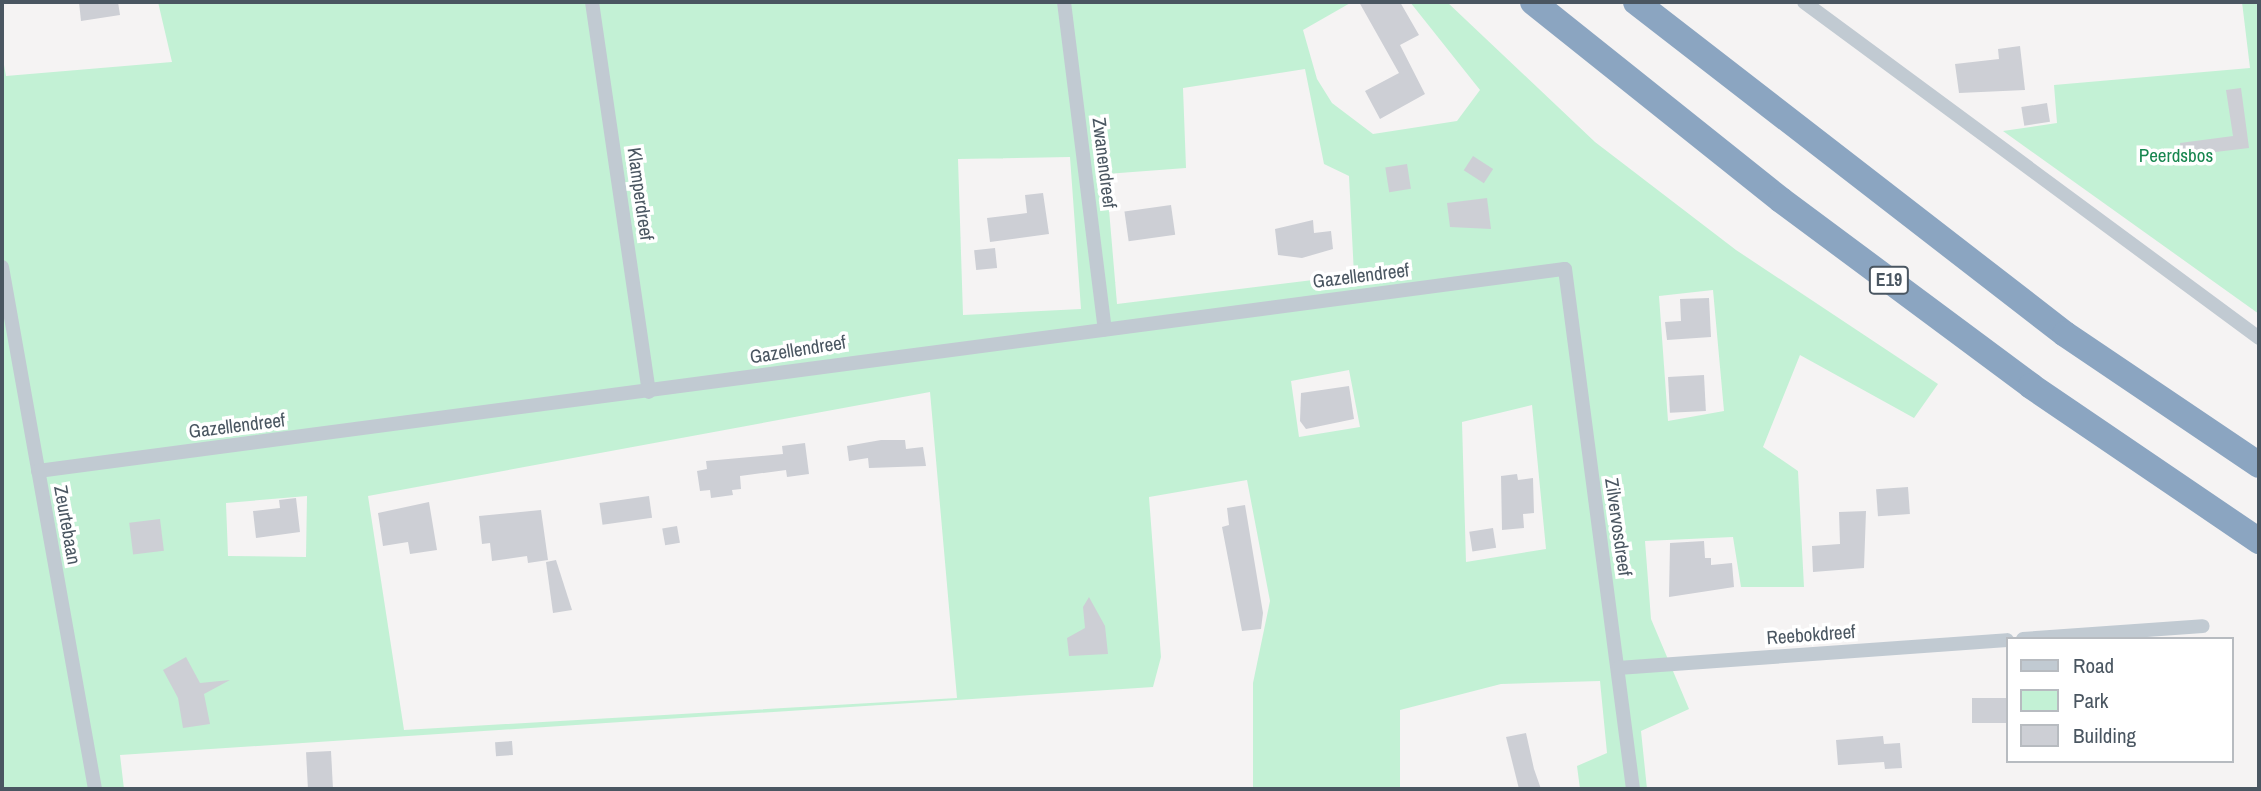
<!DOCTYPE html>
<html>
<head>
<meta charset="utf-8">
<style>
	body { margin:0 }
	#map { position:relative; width:2261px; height:791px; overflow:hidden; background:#f5f3f3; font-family:"Archivo Narrow",sans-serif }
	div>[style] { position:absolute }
	.green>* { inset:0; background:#c3f1d5 }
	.building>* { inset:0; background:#cdcfd5; transform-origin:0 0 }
	.minor>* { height:14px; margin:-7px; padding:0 7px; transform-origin:7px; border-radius:7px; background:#c1cad2 }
	.motorway>* { height:26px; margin:-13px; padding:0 13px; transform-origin:13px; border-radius:13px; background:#8ba5c1 }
	span { translate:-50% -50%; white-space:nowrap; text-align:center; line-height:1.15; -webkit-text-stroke:7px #fff; paint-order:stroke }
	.shield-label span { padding:2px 5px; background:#fff; border:2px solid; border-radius:5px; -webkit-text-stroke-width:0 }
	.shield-label { font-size:18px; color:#4a5661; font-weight:700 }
	.park-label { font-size:19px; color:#17864f }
	.street-label { font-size:19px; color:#4a5661 }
	.frame { position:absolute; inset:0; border:4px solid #4a5661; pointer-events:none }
	.legend { position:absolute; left:2006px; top:637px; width:228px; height:126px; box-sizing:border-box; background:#fff; border:2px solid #b7bbc0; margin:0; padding:9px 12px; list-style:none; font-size:21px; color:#4a5661 }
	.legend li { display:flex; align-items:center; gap:14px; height:35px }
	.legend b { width:35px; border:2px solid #b7bbc0 }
</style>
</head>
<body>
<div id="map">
	<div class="green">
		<div style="clip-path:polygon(evenodd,158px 2px,1352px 2px,1303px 30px,1317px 79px,1332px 103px,1373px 134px,1457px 121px,1480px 90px,1410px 2px,1447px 2px,1595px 142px,1736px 250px,1938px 384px,1914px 418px,1800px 355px,1763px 447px,1798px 471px,1804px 587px,1741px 587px,1733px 537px,1645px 541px,1651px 619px,1689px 709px,1641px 731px,1647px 789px,1580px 789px,1577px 766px,1607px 753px,1600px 681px,1501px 684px,1400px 710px,1400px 789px,1253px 789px,1253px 683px,1270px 601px,1247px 480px,1149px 497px,1161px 657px,1153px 687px,120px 755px,124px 789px,2px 789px,2px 54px,6px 76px,172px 62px,158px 2px,1305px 69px,1324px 164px,1349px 176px,1354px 275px,1117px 304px,1106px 174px,1186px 168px,1183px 88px,1305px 69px,158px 2px,1070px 157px,1081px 309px,963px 315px,958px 159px,1070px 157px,158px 2px,1713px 290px,1724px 411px,1668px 421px,1659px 296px,1713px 290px,158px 2px,1349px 370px,1360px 427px,1299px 437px,1291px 381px,1349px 370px,158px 2px,930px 392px,957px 698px,404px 730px,368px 496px,930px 392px,158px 2px,1532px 405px,1546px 549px,1466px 562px,1462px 422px,1532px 405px,158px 2px,307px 496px,306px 557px,228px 556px,226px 503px,307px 496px)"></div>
		<div style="clip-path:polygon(2242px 2px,2259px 2px,2259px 314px,2003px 131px,2057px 123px,2054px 85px,2250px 68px)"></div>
	</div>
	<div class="building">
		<div style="clip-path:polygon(79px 2px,118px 2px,120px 15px,81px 21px)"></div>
		<div style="clip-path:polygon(1359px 2px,1400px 2px,1419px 35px,1400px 45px,1425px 94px,1380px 119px,1365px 91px,1399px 73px)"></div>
		<div style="clip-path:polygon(2020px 46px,2025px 90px,1959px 93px,1955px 64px,1999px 59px,1998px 49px)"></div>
		<div style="clip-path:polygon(2241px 88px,2249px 148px,2182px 156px,2180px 143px,2233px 136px,2226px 90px)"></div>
		<div style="left:2047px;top:103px;width:19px;height:26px;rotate:81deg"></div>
		<div style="left:1473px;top:156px;width:24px;height:17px;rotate:33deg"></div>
		<div style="left:1407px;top:164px;width:25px;height:22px;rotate:81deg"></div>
		<div style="clip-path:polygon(1043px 193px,1049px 234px,990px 242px,987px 218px,1027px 213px,1025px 195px)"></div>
		<div style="clip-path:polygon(1487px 198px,1491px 229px,1450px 227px,1447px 203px)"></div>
		<div style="left:1171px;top:205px;width:30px;height:47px;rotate:82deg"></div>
		<div style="clip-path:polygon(1313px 220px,1314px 233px,1331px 231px,1333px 249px,1302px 258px,1278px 255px,1275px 229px)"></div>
		<div style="left:995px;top:248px;width:20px;height:21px;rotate:84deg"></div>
		<div style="clip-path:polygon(1709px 298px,1711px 337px,1667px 340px,1665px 322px,1681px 321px,1680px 299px)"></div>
		<div style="left:1704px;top:375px;width:36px;height:36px;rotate:87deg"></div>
		<div style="clip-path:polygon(1349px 386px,1354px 419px,1306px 429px,1300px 421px,1301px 393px)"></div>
		<div style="clip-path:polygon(881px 440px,905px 440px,906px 449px,923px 447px,926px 466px,869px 468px,868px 458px,849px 461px,847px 446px)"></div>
		<div style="clip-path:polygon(805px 443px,809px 474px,787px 477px,786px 470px,740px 476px,741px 489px,732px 490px,733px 495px,711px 498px,710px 490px,700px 491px,697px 471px,707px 469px,706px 461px,783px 454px,782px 446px)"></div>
		<div style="clip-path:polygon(1517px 474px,1518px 480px,1533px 478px,1534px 513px,1523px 514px,1524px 528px,1502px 530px,1501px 476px)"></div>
		<div style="left:1908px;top:487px;width:27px;height:32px;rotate:86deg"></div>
		<div style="left:649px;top:496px;width:22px;height:50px;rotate:82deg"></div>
		<div style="clip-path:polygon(296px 498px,300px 532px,256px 538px,253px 511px,280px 508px,279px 500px)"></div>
		<div style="clip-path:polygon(429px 502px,437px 550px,410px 554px,408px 542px,383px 546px,378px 513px)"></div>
		<div style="clip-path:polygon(1245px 505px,1263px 613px,1261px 629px,1242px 631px,1222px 527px,1229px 525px,1227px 508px)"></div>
		<div style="clip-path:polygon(541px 510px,548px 560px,528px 563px,527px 556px,492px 561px,490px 543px,482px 544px,479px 516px)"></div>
		<div style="clip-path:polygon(1866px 511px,1864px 568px,1813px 572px,1812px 546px,1840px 544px,1839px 512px)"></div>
		<div style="left:160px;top:519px;width:32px;height:31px;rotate:83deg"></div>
		<div style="left:677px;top:526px;width:17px;height:15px;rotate:80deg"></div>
		<div style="left:1493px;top:528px;width:20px;height:24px;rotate:81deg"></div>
		<div style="clip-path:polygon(1704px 541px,1705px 558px,1711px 558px,1711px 565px,1732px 563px,1734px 587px,1669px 597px,1670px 543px)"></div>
		<div style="clip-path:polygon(556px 560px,572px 610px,553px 613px,546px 562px)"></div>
		<div style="clip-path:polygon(1089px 597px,1105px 626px,1108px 654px,1069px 656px,1067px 638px,1085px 628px,1083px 607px)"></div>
		<div style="clip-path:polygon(186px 657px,200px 683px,230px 680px,204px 694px,210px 724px,183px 728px,178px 698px,163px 670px)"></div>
		<div style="left:2007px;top:698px;width:25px;height:35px;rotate:90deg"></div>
		<div style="clip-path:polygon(1526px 733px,1534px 769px,1541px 789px,1519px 789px,1506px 737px)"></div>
		<div style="clip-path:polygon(1883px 736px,1884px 744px,1900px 743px,1902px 768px,1885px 769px,1884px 762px,1838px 765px,1836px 740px)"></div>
		<div style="left:512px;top:741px;width:14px;height:17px;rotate:86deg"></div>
		<div style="left:331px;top:751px;width:38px;height:25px;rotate:87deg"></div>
	</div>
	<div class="minor">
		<div style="left:592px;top:2px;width:394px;rotate:81.7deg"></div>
		<div style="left:1064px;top:2px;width:330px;rotate:82.9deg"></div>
		<div style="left:1804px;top:2px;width:566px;rotate:36.44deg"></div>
		<div style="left:2px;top:267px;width:530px;rotate:79.9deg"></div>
		<div style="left:38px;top:471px;width:1540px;rotate:-7.54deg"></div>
		<div style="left:1565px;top:269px;width:524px;rotate:82.55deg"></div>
		<div style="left:2023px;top:639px;width:180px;rotate:-4.1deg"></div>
		<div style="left:1618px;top:668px;width:390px;rotate:-4.1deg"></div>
	</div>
	<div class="motorway">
		<div style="left:1533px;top:2px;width:317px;rotate:38.6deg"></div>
		<div style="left:1781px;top:200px;width:312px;rotate:36.6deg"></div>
		<div style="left:2031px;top:386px;width:276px;rotate:34.2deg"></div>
		<div style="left:1636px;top:2px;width:542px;rotate:37.74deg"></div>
		<div style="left:2065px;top:334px;width:234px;rotate:34deg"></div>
	</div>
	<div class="shield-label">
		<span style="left:1889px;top:280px">E19</span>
	</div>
	<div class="park-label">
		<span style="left:2176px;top:156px">Peerdsbos</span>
	</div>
	<div class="street-label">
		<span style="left:1104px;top:163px;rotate:83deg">Zwanendreef</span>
		<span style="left:640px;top:194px;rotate:82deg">Klamperdreef</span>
		<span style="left:1361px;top:276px;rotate:-7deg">Gazellendreef</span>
		<span style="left:798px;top:350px;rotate:-9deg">Gazellendreef</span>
		<span style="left:237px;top:426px;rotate:-7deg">Gazellendreef</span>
		<span style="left:67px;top:525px;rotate:80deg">Zeurtebaan</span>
		<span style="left:1618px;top:527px;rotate:82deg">Zilvervosdreef</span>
		<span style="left:1811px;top:635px;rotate:-4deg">Reebokdreef</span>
	</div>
	<div class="frame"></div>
	<ul class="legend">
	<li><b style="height:9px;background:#c1cad2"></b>Road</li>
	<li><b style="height:19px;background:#c3f1d5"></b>Park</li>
	<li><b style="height:19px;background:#cdcfd5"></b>Building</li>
	</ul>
</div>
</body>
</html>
